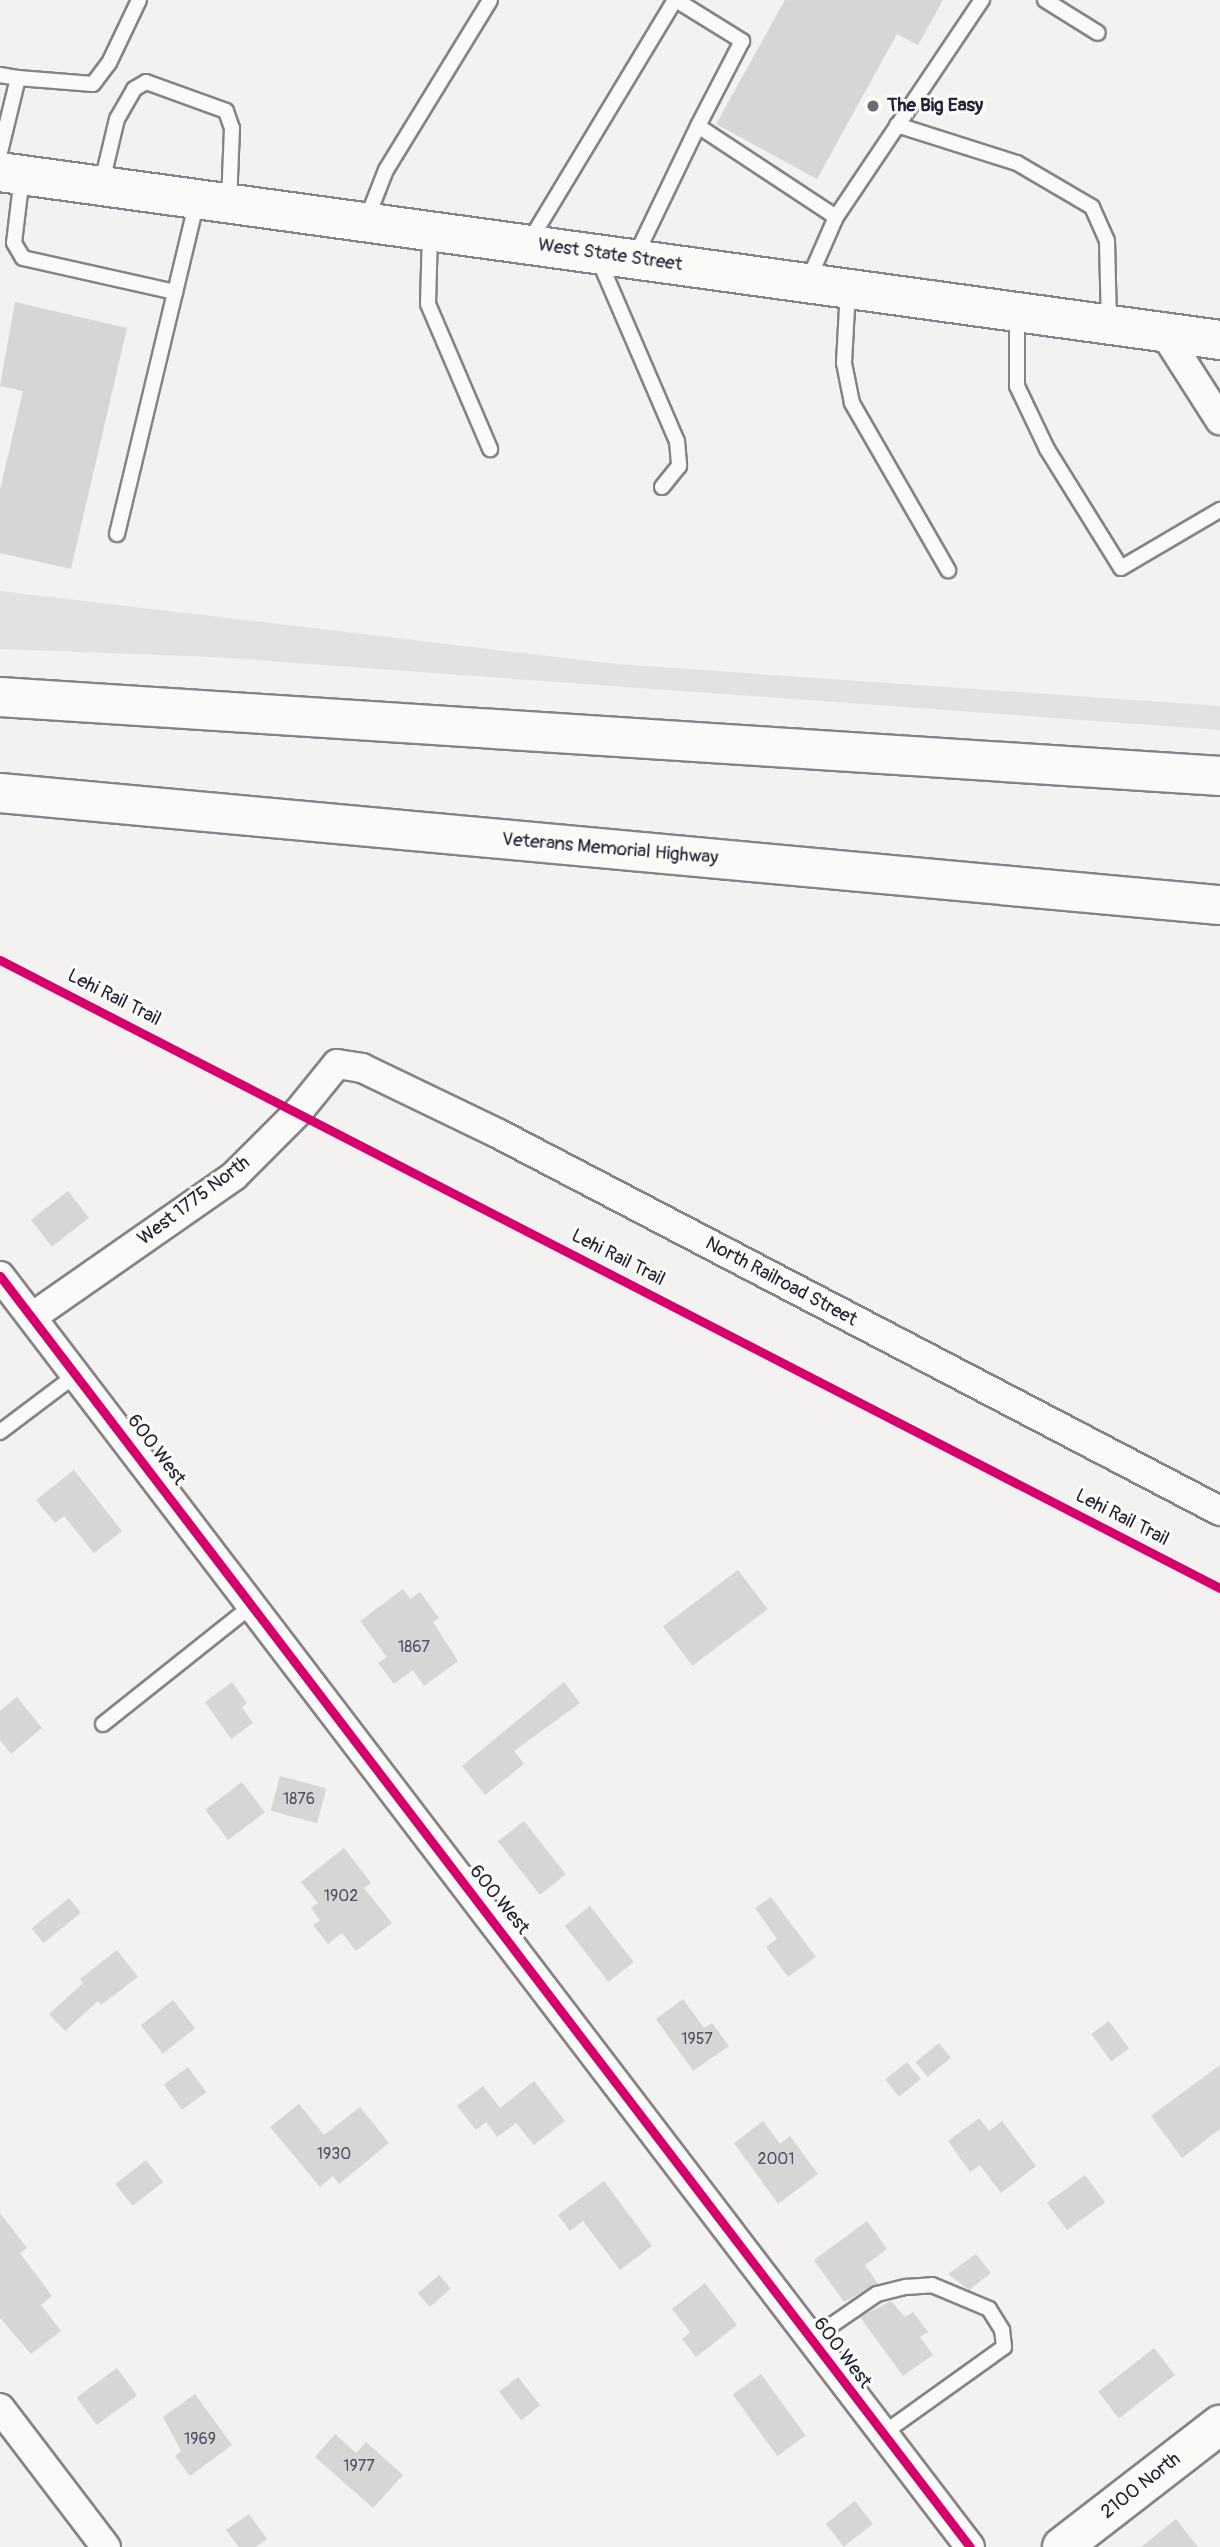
<!DOCTYPE html>
<html>
<head>
<meta charset="utf-8">
<style>
	body { margin:0 }
	#map { position:relative; width:1220px; height:2547px; overflow:hidden; background:#f3f2f0; font-family:Pangolin,sans-serif }
	div>[style] { position:absolute }
	.green>* { inset:0; background:#e2e2e1 }
	.building>* { inset:0; background:#d7d6d6; transform-origin:0 0 }
	.roads { filter:drop-shadow(2px 0 #848488) drop-shadow(-2px 0 #848488) drop-shadow(0 2px #848488) drop-shadow(0 -2px #848488) }
	.lane>* { height:14px; margin:-7px; padding:0 7px; transform-origin:7px; border-radius:7px; background:#fafaf8 }
	.street>* { height:28px; margin:-14px; padding:0 14px; transform-origin:14px; border-radius:14px; background:#fafaf8 }
	.secondary>* { height:38px; margin:-19px; padding:0 19px; transform-origin:19px; border-radius:19px; background:#fafaf8 }
	.highway>* { height:38px; margin:-19px; padding:0 19px; transform-origin:19px; border-radius:19px; background:#fafaf8 }
	.cycleway>* { height:9px; margin:-4.5px; padding:0 4.5px; transform-origin:4.5px; border-radius:4.5px; background:#d6006c }
	.dots>* { width:19px; height:19px; translate:-50% -50%; box-sizing:border-box; border:4px solid #fdfcf7; border-radius:50% }
	span { translate:-50% -50%; white-space:nowrap; text-align:center; line-height:1.15; -webkit-text-stroke:6px #fdfcf7; paint-order:stroke }
	.number-label { font-size:16px; color:#4f4f62 }
	.number-label span { -webkit-text-stroke-width:0 }
	.poi-label { font-size:19px; color:#22223b; font-weight:700 }
	.left { translate:0 -50%; text-align:left }
	.street-label { font-size:19px; color:#22223b }
</style>
</head>
<body>
<div id="map">
	<div class="green">
		<div style="clip-path:polygon(0 591px,616px 664px,1220px 706px,1220px 730px,213px 657px,0 649px)"></div>
	</div>
	<div class="building">
		<div style="clip-path:polygon(785px 0,943px 0,918px 45px,897px 34px,817px 179px,716px 124px)"></div>
		<div style="clip-path:polygon(15px 302px,127px 328px,71px 569px,0 553px,0 490px,23px 391px,0 386px)"></div>
		<div style="left:68px;top:1191px;width:34px;height:47px;rotate:52deg"></div>
		<div style="clip-path:polygon(74px 1470px,122px 1531px,94px 1553px,64px 1516px,55px 1523px,36px 1500px)"></div>
		<div style="left:738px;top:1570px;width:49px;height:94px;rotate:53deg"></div>
		<div style="clip-path:polygon(403px 1589px,410px 1599px,420px 1592px,439px 1618px,433px 1622px,458px 1661px,424px 1686px,413px 1670px,394px 1684px,378px 1663px,387px 1657px,360px 1621px)"></div>
		<div style="clip-path:polygon(232px 1682px,247px 1703px,242px 1707px,253px 1723px,231px 1739px,205px 1702px)"></div>
		<div style="clip-path:polygon(564px 1682px,580px 1703px,514px 1751px,524px 1764px,485px 1795px,462px 1766px)"></div>
		<div style="clip-path:polygon(17px 1697px,42px 1728px,11px 1754px,0 1740px,0 1711px)"></div>
		<div style="left:280px;top:1776px;width:48px;height:36px;rotate:15deg"></div>
		<div style="left:242px;top:1782px;width:38px;height:46px;rotate:53deg"></div>
		<div style="left:524px;top:1821px;width:68px;height:33px;rotate:52deg"></div>
		<div style="clip-path:polygon(344px 1848px,371px 1883px,364px 1888px,392px 1923px,356px 1951px,342px 1933px,328px 1944px,313px 1925px,320px 1920px,311px 1908px,318px 1903px,301px 1882px)"></div>
		<div style="clip-path:polygon(771px 1897px,816px 1957px,788px 1977px,766px 1947px,777px 1939px,755px 1908px)"></div>
		<div style="left:69px;top:1898px;width:19px;height:48px;rotate:51deg"></div>
		<div style="left:590px;top:1906px;width:71px;height:32px;rotate:52deg"></div>
		<div style="clip-path:polygon(117px 1950px,138px 1977px,101px 2005px,98px 2001px,65px 2031px,49px 2014px,83px 1983px,80px 1979px)"></div>
		<div style="clip-path:polygon(683px 1999px,704px 2028px,712px 2023px,729px 2046px,693px 2071px,656px 2019px)"></div>
		<div style="left:173px;top:2000px;width:36px;height:41px;rotate:52deg"></div>
		<div style="left:1109px;top:2021px;width:34px;height:22px;rotate:54deg"></div>
		<div style="left:939px;top:2043px;width:19px;height:30px;rotate:51deg"></div>
		<div style="left:907px;top:2062px;width:22px;height:28px;rotate:51deg"></div>
		<div style="clip-path:polygon(1220px 2065px,1220px 2129px,1182px 2158px,1151px 2116px)"></div>
		<div style="left:188px;top:2067px;width:31px;height:30px;rotate:54deg"></div>
		<div style="clip-path:polygon(534px 2081px,565px 2121px,534px 2145px,516px 2123px,497px 2137px,486px 2122px,476px 2130px,457px 2106px,483px 2086px,500px 2108px)"></div>
		<div style="clip-path:polygon(299px 2104px,324px 2135px,360px 2107px,389px 2143px,339px 2184px,333px 2176px,320px 2187px,270px 2127px)"></div>
		<div style="clip-path:polygon(979px 2118px,989px 2131px,1002px 2121px,1036px 2166px,1001px 2193px,980px 2165px,970px 2172px,948px 2141px)"></div>
		<div style="clip-path:polygon(763px 2121px,780px 2144px,790px 2136px,818px 2174px,778px 2204px,734px 2143px)"></div>
		<div style="left:146px;top:2160px;width:28px;height:39px;rotate:52deg"></div>
		<div style="left:1085px;top:2175px;width:34px;height:47px;rotate:54deg"></div>
		<div style="clip-path:polygon(604px 2181px,652px 2246px,620px 2270px,583px 2221px,570px 2231px,558px 2215px)"></div>
		<div style="clip-path:polygon(0 2213px,27px 2248px,20px 2253px,52px 2296px,41px 2305px,61px 2331px,31px 2354px,0 2318px)"></div>
		<div style="clip-path:polygon(867px 2221px,887px 2249px,865px 2265px,878px 2284px,844px 2302px,814px 2260px)"></div>
		<div style="clip-path:polygon(976px 2254px,991px 2273px,969px 2290px,948px 2274px)"></div>
		<div style="left:439px;top:2275px;width:18px;height:28px;rotate:49deg"></div>
		<div style="clip-path:polygon(705px 2283px,737px 2325px,696px 2357px,682px 2339px,690px 2332px,672px 2309px)"></div>
		<div style="clip-path:polygon(891px 2301px,905px 2317px,913px 2312px,928px 2332px,920px 2337px,933px 2355px,903px 2376px,860px 2317px)"></div>
		<div style="left:1154px;top:2348px;width:34px;height:71px;rotate:52deg"></div>
		<div style="left:117px;top:2368px;width:34px;height:50px;rotate:54deg"></div>
		<div style="left:761px;top:2374px;width:76px;height:35px;rotate:54deg"></div>
		<div style="left:518px;top:2377px;width:36px;height:24px;rotate:52deg"></div>
		<div style="clip-path:polygon(195px 2394px,232px 2445px,190px 2476px,175px 2456px,181px 2451px,163px 2417px)"></div>
		<div style="clip-path:polygon(335px 2434px,356px 2453px,366px 2442px,403px 2475px,373px 2508px,315px 2457px)"></div>
		<div style="left:855px;top:2501px;width:29px;height:37px;rotate:52deg"></div>
		<div style="clip-path:polygon(249px 2514px,267px 2539px,256px 2547px,239px 2547px,226px 2530px)"></div>
		<div style="clip-path:polygon(1176px 2519px,1198px 2547px,1141px 2547px)"></div>
	</div>
	<div class="roads">
		<div class="lane">
			<div style="left:676px;top:0;width:78px;rotate:31.8deg"></div>
			<div style="left:742px;top:41px;width:96px;rotate:117.4deg"></div>
			<div style="left:1045px;top:0;width:62px;rotate:31.9deg"></div>
			<div style="left:0;top:75px;width:18px;rotate:9deg"></div>
			<div style="left:897px;top:125px;width:126px;rotate:17.6deg"></div>
			<div style="left:1017px;top:163px;width:87px;rotate:30.4deg"></div>
			<div style="left:1092px;top:207px;width:37px;rotate:66deg"></div>
			<div style="left:1107px;top:241px;width:81px;rotate:88.6deg"></div>
			<div style="left:0;top:152px;width:76px;rotate:-76.3deg"></div>
			<div style="left:18px;top:78px;width:75px;rotate:4.6deg"></div>
			<div style="left:93px;top:84px;width:26px;rotate:-53deg"></div>
			<div style="left:109px;top:63px;width:70px;rotate:-64.5deg"></div>
			<div style="left:22px;top:176px;width:67px;rotate:96.8deg"></div>
			<div style="left:14px;top:243px;width:17px;rotate:59deg"></div>
			<div style="left:23px;top:258px;width:156px;rotate:12.6deg"></div>
			<div style="left:101px;top:186px;width:69px;rotate:-76.6deg"></div>
			<div style="left:117px;top:119px;width:34px;rotate:-60deg"></div>
			<div style="left:134px;top:89px;width:14px;rotate:-30deg"></div>
			<div style="left:146px;top:82px;width:85px;rotate:19.9deg"></div>
			<div style="left:226px;top:111px;width:18px;rotate:71deg"></div>
			<div style="left:232px;top:128px;width:74px;rotate:92.3deg"></div>
			<div style="left:366px;top:221px;width:55px;rotate:-68.6deg"></div>
			<div style="left:386px;top:170px;width:199px;rotate:-58.5deg"></div>
			<div style="left:430px;top:232px;width:72px;rotate:91.6deg"></div>
			<div style="left:428px;top:304px;width:158px;rotate:66.8deg"></div>
			<div style="left:529px;top:242px;width:283px;rotate:-58.9deg"></div>
			<div style="left:635px;top:257px;width:145px;rotate:-64.3deg"></div>
			<div style="left:698px;top:126px;width:165px;rotate:33.4deg"></div>
			<div style="left:598px;top:258px;width:199px;rotate:66.7deg"></div>
			<div style="left:677px;top:441px;width:25px;rotate:85deg"></div>
			<div style="left:679px;top:466px;width:27px;rotate:129deg"></div>
			<div style="left:808px;top:281px;width:70px;rotate:-66.4deg"></div>
			<div style="left:836px;top:217px;width:262px;rotate:-56.1deg"></div>
			<div style="left:848px;top:289px;width:74px;rotate:93.1deg"></div>
			<div style="left:844px;top:363px;width:41px;rotate:78.7deg"></div>
			<div style="left:852px;top:403px;width:193px;rotate:60.1deg"></div>
			<div style="left:1017px;top:312px;width:74px;rotate:90deg"></div>
			<div style="left:1017px;top:386px;width:70px;rotate:64.5deg"></div>
			<div style="left:1047px;top:449px;width:140px;rotate:58.1deg"></div>
			<div style="left:1121px;top:568px;width:115px;rotate:-30.4deg"></div>
			<div style="left:117px;top:534px;width:342px;rotate:-76.5deg"></div>
			<div style="left:0;top:1432px;width:96px;rotate:-37deg"></div>
			<div style="left:103px;top:1724px;width:188px;rotate:-38.5deg"></div>
			<div style="left:810px;top:2340px;width:81px;rotate:-34.5deg"></div>
			<div style="left:877px;top:2294px;width:30px;rotate:-14deg"></div>
			<div style="left:906px;top:2287px;width:26px;rotate:-4deg"></div>
			<div style="left:932px;top:2285px;width:62px;rotate:22.8deg"></div>
			<div style="left:989px;top:2309px;width:25px;rotate:58deg"></div>
			<div style="left:1002px;top:2330px;width:17px;rotate:83deg"></div>
			<div style="left:1004px;top:2347px;width:151px;rotate:144.4deg"></div>
		</div>
		<div class="street">
			<div style="left:1163px;top:331px;width:106px;rotate:57.4deg"></div>
			<div style="left:0;top:1276px;width:1599px;rotate:52.65deg"></div>
			<div style="left:32px;top:1317px;width:246px;rotate:-34.9deg"></div>
			<div style="left:234px;top:1176px;width:91px;rotate:-45deg"></div>
			<div style="left:298px;top:1112px;width:62px;rotate:-50.9deg"></div>
			<div style="left:337px;top:1064px;width:25px;rotate:9deg"></div>
			<div style="left:362px;top:1068px;width:150px;rotate:25.7deg"></div>
			<div style="left:497px;top:1133px;width:816px;rotate:27.6deg"></div>
			<div style="left:0;top:2408px;width:175px;rotate:52.7deg"></div>
		</div>
		<div class="secondary">
			<div style="left:0;top:172px;width:1232px;rotate:7.84deg"></div>
			<div style="left:1062px;top:2547px;width:200px;rotate:-37.7deg"></div>
		</div>
		<div class="highway">
			<div style="left:0;top:697px;width:1223px;rotate:3.7deg"></div>
			<div style="left:0;top:793px;width:1225px;rotate:5.25deg"></div>
		</div>
	</div>
	<div class="cycleway">
		<div style="left:0;top:960px;width:1372px;rotate:27.24deg"></div>
		<div style="left:0;top:1276px;width:1599px;rotate:52.65deg"></div>
	</div>
	<div class="dots">
		<div style="left:873px;top:106px;background:#6b6b7a"></div>
	</div>
	<div class="number-label">
		<span style="left:414px;top:1647px">1867</span>
		<span style="left:299px;top:1799px">1876</span>
		<span style="left:341px;top:1896px">1902</span>
		<span style="left:697px;top:2039px">1957</span>
		<span style="left:334px;top:2154px">1930</span>
		<span style="left:776px;top:2159px">2001</span>
		<span style="left:200px;top:2439px">1969</span>
		<span style="left:359px;top:2466px">1977</span>
	</div>
	<div class="poi-label">
		<span class="left" style="left:887px;top:106px">The Big Easy</span>
	</div>
	<div class="street-label">
		<span style="left:610px;top:255px;rotate:8deg">West State Street</span>
		<span style="left:610px;top:849px;rotate:5deg">Veterans Memorial Highway</span>
		<span style="left:114px;top:998px;rotate:27deg">Lehi Rail Trail</span>
		<span style="left:194px;top:1201px;rotate:-37deg">West 1775 North</span>
		<span style="left:618px;top:1258px;rotate:27deg">Lehi Rail Trail</span>
		<span style="left:781px;top:1282px;rotate:28deg">North Railroad Street</span>
		<span style="left:156px;top:1450px;rotate:53deg">600 West</span>
		<span style="left:1122px;top:1518px;rotate:27deg">Lehi Rail Trail</span>
		<span style="left:499px;top:1900px;rotate:51deg">600 West</span>
		<span style="left:842px;top:2353px;rotate:53deg">600 West</span>
		<span style="left:1141px;top:2486px;rotate:-38deg">2100 North</span>
	</div>
</div>
</body>
</html>
